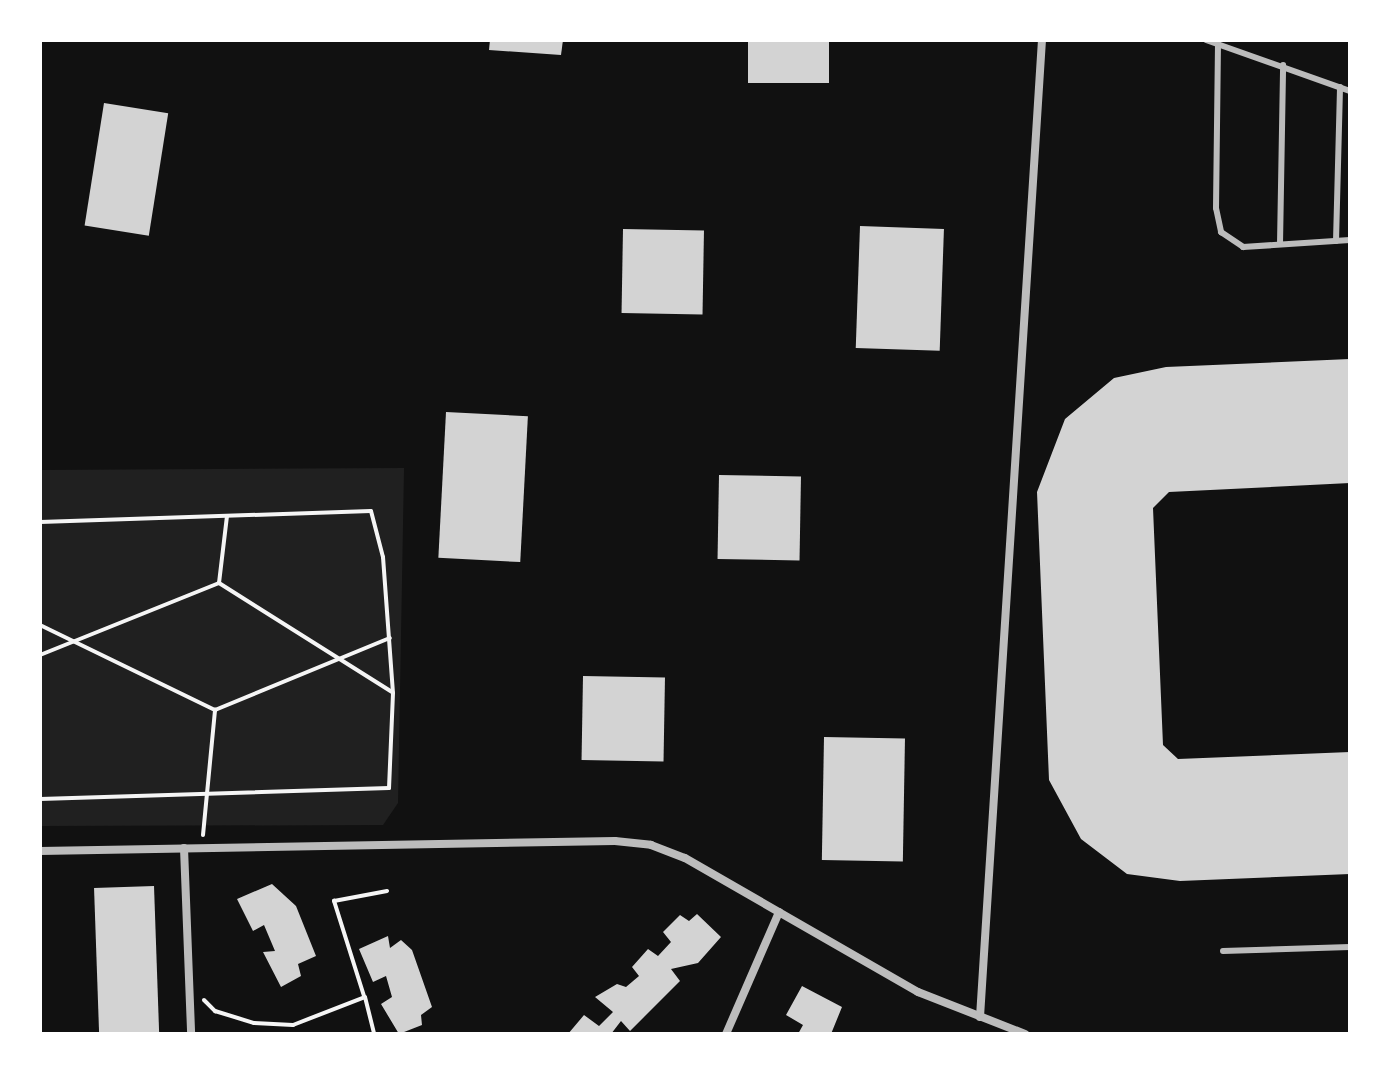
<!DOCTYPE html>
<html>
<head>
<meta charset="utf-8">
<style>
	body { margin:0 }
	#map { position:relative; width:1390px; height:1074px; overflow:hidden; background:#111; font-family:"DM Sans",sans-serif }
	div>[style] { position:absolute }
	.green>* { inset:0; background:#202020 }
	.building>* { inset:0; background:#d3d3d3; transform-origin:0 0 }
	.path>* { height:4px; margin:-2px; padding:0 2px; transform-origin:2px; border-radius:2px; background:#f5f5f5 }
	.service>* { height:6px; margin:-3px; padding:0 3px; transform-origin:3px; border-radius:3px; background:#bcbcbc }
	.minor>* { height:8px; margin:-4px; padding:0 4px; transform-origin:4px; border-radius:4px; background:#bcbcbc }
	span { translate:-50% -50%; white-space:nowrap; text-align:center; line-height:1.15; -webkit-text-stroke:8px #fff; paint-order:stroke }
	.frame { position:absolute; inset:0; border:42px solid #fff; pointer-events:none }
</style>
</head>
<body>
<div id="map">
	<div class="green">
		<div style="clip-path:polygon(404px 468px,398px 803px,383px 825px,40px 826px,40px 470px)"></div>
	</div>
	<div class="building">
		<div style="clip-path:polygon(490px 40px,563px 40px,561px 55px,489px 50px)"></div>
		<div style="left:748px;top:40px;width:81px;height:43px"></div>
		<div style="left:104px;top:103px;width:65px;height:124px;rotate:9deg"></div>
		<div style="left:860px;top:226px;width:84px;height:122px;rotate:2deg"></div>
		<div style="left:623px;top:229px;width:81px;height:84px;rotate:1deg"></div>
		<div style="clip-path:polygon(1350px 359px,1350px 483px,1169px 492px,1153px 508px,1163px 745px,1178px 759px,1350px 752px,1350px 874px,1180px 881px,1127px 874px,1081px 839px,1049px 780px,1037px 492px,1065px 419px,1114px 378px,1166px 367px)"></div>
		<div style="left:446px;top:412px;width:82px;height:146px;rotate:3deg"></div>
		<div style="left:719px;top:475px;width:82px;height:84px;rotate:1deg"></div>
		<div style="left:583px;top:676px;width:82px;height:84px;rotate:1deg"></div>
		<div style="left:824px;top:737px;width:81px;height:123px;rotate:1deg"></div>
		<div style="clip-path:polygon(272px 884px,296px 906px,316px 956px,298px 964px,301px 976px,281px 987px,263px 952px,275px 951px,264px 925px,253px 931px,237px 899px)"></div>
		<div style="left:154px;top:886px;width:148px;height:60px;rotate:88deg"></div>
		<div style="clip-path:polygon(697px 914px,721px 937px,698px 963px,671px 969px,680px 981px,630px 1031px,621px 1021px,611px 1034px,568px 1034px,584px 1015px,599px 1026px,613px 1012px,595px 997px,617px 984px,626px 987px,639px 976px,632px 967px,648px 949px,658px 956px,671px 942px,663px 932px,680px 915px,689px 921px)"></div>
		<div style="clip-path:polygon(388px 936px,390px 948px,401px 940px,412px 950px,432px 1007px,421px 1015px,422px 1025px,399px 1034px,381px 1004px,392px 997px,386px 976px,373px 982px,359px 949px)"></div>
		<div style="clip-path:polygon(802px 986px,842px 1007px,831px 1034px,798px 1034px,803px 1025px,786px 1015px)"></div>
	</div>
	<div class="path">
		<div style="left:40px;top:522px;width:331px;rotate:-1.9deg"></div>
		<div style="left:371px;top:511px;width:48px;rotate:75.4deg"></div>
		<div style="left:383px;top:557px;width:136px;rotate:85.8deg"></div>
		<div style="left:393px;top:693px;width:95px;rotate:92.4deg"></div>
		<div style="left:389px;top:788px;width:349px;rotate:178.2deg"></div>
		<div style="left:219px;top:583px;width:67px;rotate:-83.2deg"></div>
		<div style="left:40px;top:625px;width:195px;rotate:25.9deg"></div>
		<div style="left:215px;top:710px;width:189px;rotate:-22.4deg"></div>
		<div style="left:40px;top:655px;width:193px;rotate:-21.9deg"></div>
		<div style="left:219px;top:583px;width:204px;rotate:32.2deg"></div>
		<div style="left:203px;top:835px;width:126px;rotate:-84.5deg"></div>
		<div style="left:364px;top:996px;width:100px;rotate:-107.5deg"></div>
		<div style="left:334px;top:901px;width:54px;rotate:-10.7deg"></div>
		<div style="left:204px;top:1000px;width:16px;rotate:45deg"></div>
		<div style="left:215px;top:1011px;width:41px;rotate:17.1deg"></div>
		<div style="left:254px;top:1023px;width:39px;rotate:3deg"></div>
		<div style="left:293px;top:1025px;width:77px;rotate:-21.3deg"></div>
		<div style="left:365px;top:997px;width:38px;rotate:76deg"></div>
	</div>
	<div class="service">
		<div style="left:1206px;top:40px;width:153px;rotate:19.5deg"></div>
		<div style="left:1218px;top:44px;width:164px;rotate:90.7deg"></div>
		<div style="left:1216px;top:208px;width:25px;rotate:78deg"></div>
		<div style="left:1221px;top:232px;width:27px;rotate:34deg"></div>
		<div style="left:1243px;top:247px;width:107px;rotate:-3.7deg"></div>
		<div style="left:1336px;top:241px;width:154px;rotate:-88.5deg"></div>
		<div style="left:1280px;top:244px;width:179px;rotate:-89deg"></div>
		<div style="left:1223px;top:951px;width:127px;rotate:-1.8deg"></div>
	</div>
	<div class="minor">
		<div style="left:184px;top:848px;width:186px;rotate:87.8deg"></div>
		<div style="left:40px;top:851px;width:575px;rotate:-1deg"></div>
		<div style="left:615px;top:841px;width:36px;rotate:6deg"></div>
		<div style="left:651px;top:845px;width:36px;rotate:21deg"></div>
		<div style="left:685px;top:858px;width:269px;rotate:29.9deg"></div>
		<div style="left:918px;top:992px;width:115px;rotate:21.4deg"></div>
		<div style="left:980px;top:1017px;width:979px;rotate:-86.37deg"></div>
		<div style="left:726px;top:1034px;width:133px;rotate:-66.5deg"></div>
	</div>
	<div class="frame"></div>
</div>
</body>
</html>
